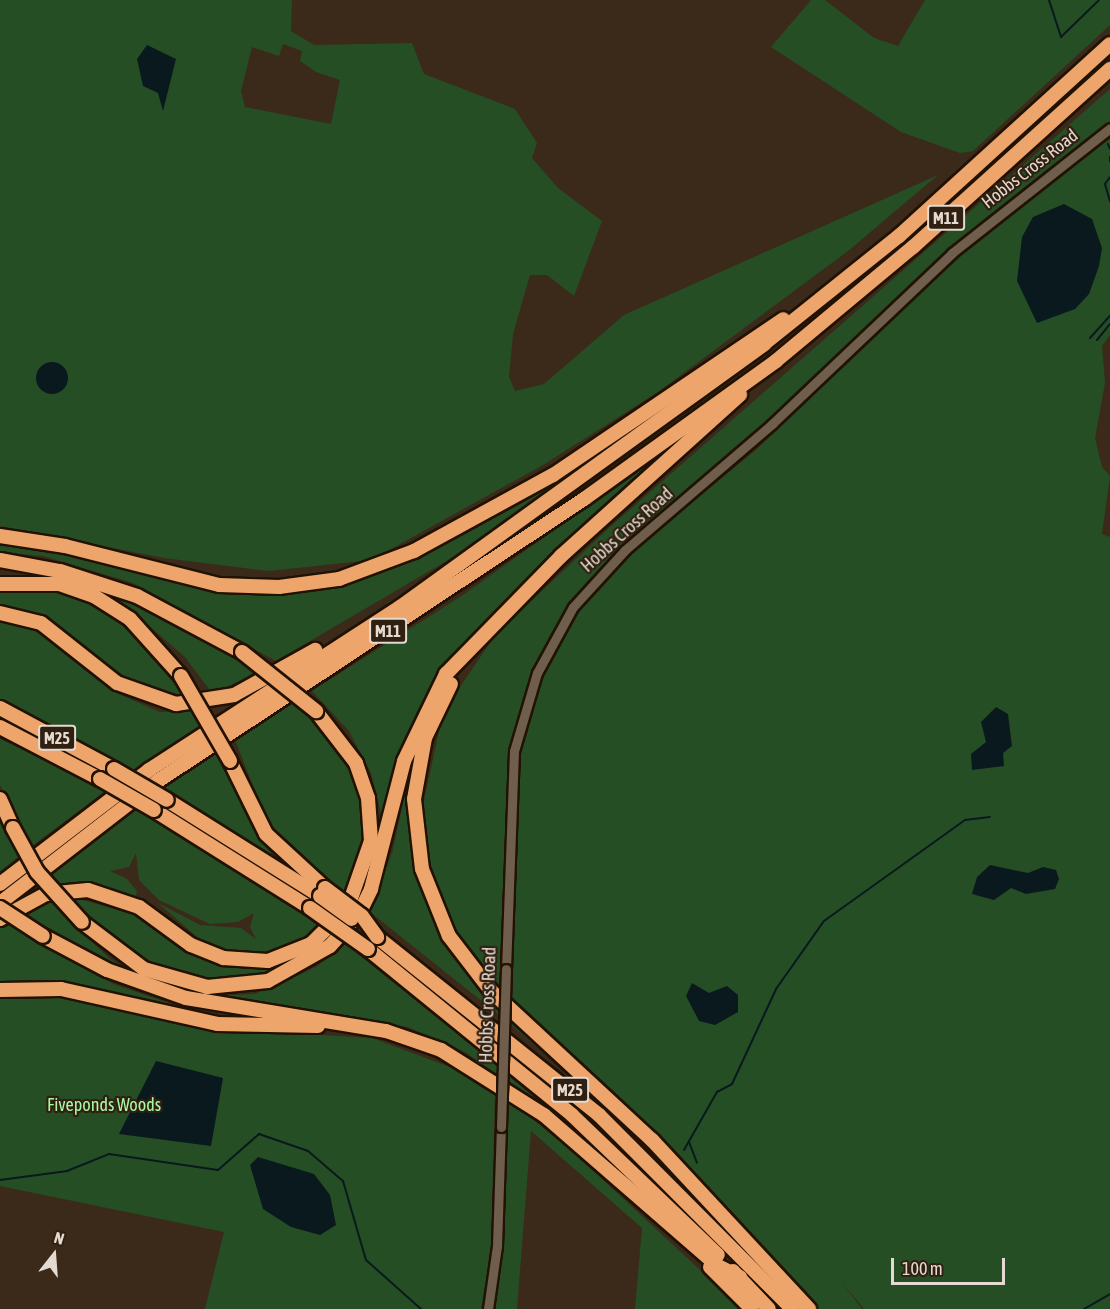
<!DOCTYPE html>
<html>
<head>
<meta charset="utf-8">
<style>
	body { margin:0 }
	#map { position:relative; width:1110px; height:1309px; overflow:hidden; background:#3b2a1a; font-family:"Asap Condensed",sans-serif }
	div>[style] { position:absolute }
	.green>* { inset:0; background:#264e25 }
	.water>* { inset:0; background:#09191d }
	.round { border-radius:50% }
	.stream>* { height:2px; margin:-1px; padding:0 1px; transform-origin:1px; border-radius:1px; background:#09191d }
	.roads { filter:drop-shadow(2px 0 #211204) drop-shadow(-2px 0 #211204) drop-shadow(0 2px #211204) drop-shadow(0 -2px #211204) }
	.tertiary>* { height:9px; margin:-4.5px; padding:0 4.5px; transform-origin:4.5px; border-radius:4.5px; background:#705e4d }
	.motorway>* { height:14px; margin:-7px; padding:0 7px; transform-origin:7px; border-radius:7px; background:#eda56c }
	.bridges { filter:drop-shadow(2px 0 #211204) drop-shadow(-2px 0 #211204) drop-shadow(0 2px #211204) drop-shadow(0 -2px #211204) }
	.tertiary-bridge>* { height:9px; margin:-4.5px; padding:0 4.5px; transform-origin:4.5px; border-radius:4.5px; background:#705e4d }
	.motorway-bridge>* { height:14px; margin:-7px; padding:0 7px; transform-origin:7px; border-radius:7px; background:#eda56c }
	span { translate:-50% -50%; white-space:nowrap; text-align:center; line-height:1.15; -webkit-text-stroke:4.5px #302011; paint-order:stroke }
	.shield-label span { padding:2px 4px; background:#302011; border:2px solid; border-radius:4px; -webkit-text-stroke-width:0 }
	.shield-label { font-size:16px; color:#e5dad0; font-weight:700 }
	.street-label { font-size:18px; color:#e5dad0 }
	.park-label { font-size:18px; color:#a6faa3 }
	.north { position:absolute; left:24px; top:1225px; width:60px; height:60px; -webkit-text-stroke:4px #302011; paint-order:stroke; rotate:17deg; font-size:16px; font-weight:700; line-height:24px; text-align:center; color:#e5dad0 }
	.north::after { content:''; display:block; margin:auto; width:21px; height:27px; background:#e5dad0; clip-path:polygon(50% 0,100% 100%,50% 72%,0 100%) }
	.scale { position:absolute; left:891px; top:1258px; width:114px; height:27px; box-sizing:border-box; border:3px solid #e5dad0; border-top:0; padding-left:8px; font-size:18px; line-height:21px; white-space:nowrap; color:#e5dad0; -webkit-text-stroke:4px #302011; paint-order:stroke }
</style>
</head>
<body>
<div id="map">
	<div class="green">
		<div style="clip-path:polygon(evenodd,0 0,292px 0,291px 31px,314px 45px,412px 43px,424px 74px,515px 109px,537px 143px,532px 158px,558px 188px,602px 221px,574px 296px,547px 275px,530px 275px,513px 334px,509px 377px,515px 391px,544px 384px,624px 315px,938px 175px,848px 251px,658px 392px,543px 465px,371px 560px,269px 571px,164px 558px,0 526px,0 0,283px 44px,302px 51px,300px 61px,316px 72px,340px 80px,331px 124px,245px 107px,241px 91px,252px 47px,279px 56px,283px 44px)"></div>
		<div style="clip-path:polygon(811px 0,825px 0,874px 38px,898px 46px,925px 0,1110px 0,1110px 25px,973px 151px,960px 153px,901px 132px,771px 47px)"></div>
		<div style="clip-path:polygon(evenodd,1110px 89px,1110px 335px,1102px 346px,1105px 383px,1095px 438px,1102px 467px,1110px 476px,1102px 534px,1110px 537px,1110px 1309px,864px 1309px,841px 1281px,862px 1309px,818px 1309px,693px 1172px,486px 974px,455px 931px,430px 877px,422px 810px,443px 712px,496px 634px,609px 528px,1110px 89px,1080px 145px,1063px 172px,1068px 170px,1005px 217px,896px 313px,756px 450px,647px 539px,702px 480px,829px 370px,976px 228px,1080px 145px)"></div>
		<div style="clip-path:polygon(607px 451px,472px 546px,276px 661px,133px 583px,43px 556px,0 552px,0 544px,34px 548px,193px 586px,256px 595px,320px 589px,386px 571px)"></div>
		<div style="clip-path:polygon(647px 465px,447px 663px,417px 714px,381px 813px,371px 773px,349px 731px,312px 691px,460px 597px)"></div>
		<div style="clip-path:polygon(26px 589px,65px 592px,105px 605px,138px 634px,191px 697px,157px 694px,124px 679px,43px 615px,0 608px,0 593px)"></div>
		<div style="clip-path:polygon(111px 593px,175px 619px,260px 672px,212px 693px,185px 657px)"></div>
		<div style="clip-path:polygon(16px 621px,39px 631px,114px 692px,160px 712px,200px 711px,205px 723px,132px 771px,0 701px,0 622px)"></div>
		<div style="clip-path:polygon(295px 701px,325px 728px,354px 771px,366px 813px,362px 853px,348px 895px,287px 846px,267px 821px,235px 740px)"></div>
		<div style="clip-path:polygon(0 739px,69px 771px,104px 792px,32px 846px,0 785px)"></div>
		<div style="clip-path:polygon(218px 749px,249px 820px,273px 856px,163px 789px)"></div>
		<div style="clip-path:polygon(406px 788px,412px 851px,430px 912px,449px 950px,499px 1007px,498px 1014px,370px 912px,393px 850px)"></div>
		<div style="clip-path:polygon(135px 809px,305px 915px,323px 928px,267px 956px,239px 957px,210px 948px,158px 903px,200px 925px,241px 928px,256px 939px,250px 927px,254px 913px,238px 922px,210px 924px,159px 900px,139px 880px,136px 853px,129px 867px,110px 871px,127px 879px,137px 891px,135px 898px,103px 886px,57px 883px,51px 874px)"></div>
		<div style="clip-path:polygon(0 821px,19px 856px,0 872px)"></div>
		<div style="clip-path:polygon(68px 896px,133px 914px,191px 954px,220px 967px,269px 969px,301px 958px,271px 974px,227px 982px,172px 975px,129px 953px)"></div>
		<div style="clip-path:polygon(50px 902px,110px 959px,134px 974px,21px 914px)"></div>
		<div style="clip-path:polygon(6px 923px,113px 984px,204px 1015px,83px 986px,0 984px,0 928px)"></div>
		<div style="clip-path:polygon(345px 944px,473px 1045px,551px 1112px,465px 1052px,408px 1027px,210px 996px,255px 994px,316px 967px)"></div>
		<div style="clip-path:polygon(32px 990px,252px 1031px,372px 1038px,458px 1070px,495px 1092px,491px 1250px,481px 1309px,205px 1309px,224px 1232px,0 1186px,0 994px)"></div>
		<div style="clip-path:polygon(509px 1016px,606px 1106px,605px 1107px,509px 1023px)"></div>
		<div style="clip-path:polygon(509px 1100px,572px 1151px,742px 1309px,635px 1309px,642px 1228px,531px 1131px,517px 1309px,491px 1309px,501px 1243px)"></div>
	</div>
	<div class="water">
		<div style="clip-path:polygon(147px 45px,176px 59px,163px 111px,158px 93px,143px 86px,137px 59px)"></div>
		<div style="clip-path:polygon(1064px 204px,1092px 219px,1102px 248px,1099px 266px,1089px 294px,1075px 309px,1037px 323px,1017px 281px,1022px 237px,1033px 217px)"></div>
		<div class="round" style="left:36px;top:362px;width:32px;height:32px"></div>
		<div style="clip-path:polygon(996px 707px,1008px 714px,1012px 746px,1003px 753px,1004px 766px,972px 770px,971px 754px,986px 742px,981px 722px)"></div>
		<div style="clip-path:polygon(990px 865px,1028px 873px,1043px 867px,1056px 870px,1059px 879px,1055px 889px,1026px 894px,1011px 888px,994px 900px,972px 894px,977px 877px)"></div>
		<div style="clip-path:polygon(692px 983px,709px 993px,727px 986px,738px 995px,738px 1012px,715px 1025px,699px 1021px,686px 996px)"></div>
		<div style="clip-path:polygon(156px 1061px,223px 1078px,211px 1146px,119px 1134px)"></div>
		<div style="clip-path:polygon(258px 1157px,314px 1174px,330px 1195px,336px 1225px,320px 1235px,291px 1227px,263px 1209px,250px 1165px)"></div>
	</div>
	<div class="stream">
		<div style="left:1049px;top:0;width:39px;rotate:72deg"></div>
		<div style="left:1061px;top:37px;width:53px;rotate:-44.2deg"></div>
		<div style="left:1108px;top:144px;width:5px;rotate:68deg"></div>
		<div style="left:1110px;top:157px;width:4px;rotate:90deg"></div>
		<div style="left:1110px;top:177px;width:9px;rotate:126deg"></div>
		<div style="left:1105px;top:184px;width:18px;rotate:74deg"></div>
		<div style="left:1090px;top:338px;width:30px;rotate:-48deg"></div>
		<div style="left:1097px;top:340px;width:21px;rotate:-51deg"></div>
		<div style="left:689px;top:1142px;width:22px;rotate:69deg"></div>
		<div style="left:684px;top:1150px;width:67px;rotate:-60.4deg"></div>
		<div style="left:717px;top:1092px;width:17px;rotate:-28deg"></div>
		<div style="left:732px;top:1084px;width:105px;rotate:-65.1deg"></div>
		<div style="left:776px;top:989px;width:83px;rotate:-54.8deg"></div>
		<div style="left:824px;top:921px;width:173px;rotate:-35.6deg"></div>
		<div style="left:965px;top:820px;width:25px;rotate:-7deg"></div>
		<div style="left:0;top:1180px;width:68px;rotate:-7.7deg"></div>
		<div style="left:67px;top:1171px;width:45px;rotate:-22deg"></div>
		<div style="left:109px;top:1154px;width:110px;rotate:8.4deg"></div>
		<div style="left:218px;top:1170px;width:55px;rotate:-41.3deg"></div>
		<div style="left:259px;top:1134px;width:52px;rotate:19.1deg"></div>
		<div style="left:308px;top:1151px;width:46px;rotate:40.6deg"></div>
		<div style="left:343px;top:1181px;width:82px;rotate:73.8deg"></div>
		<div style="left:366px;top:1260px;width:74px;rotate:41.7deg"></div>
		<div style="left:1084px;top:1309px;width:30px;rotate:-30deg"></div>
	</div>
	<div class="roads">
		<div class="tertiary">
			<div style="left:506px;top:969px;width:218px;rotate:-87.9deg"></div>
			<div style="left:514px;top:751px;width:81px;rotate:-73.6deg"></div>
			<div style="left:537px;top:673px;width:75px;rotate:-61.4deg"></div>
			<div style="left:573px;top:607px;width:77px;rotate:-47.6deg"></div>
			<div style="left:625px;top:550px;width:194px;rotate:-40.6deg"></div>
			<div style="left:772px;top:424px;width:248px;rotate:-43.5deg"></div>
			<div style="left:952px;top:253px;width:201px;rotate:-38.3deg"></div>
			<div style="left:488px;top:1309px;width:64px;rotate:-81.9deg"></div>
			<div style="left:497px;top:1246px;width:119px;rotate:-88.1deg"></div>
		</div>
		<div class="motorway">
			<div style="left:0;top:536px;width:66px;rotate:8.7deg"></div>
			<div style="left:65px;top:546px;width:159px;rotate:14.2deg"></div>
			<div style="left:219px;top:585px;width:60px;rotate:1.9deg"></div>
			<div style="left:279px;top:587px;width:61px;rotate:-7.6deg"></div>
			<div style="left:339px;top:579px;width:80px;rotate:-20.5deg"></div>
			<div style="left:414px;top:551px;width:158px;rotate:-28.7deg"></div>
			<div style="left:553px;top:475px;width:278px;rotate:-34.1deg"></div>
			<div style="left:0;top:560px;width:61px;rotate:10.4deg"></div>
			<div style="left:60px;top:571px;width:81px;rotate:18deg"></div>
			<div style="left:137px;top:596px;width:119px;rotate:28.1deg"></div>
			<div style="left:0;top:584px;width:59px"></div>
			<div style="left:59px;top:584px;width:37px;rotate:19deg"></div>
			<div style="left:94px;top:596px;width:43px;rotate:32.6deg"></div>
			<div style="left:130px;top:619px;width:76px;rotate:48.2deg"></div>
			<div style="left:0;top:613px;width:42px;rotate:13.7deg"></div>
			<div style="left:41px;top:623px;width:97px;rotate:38.3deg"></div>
			<div style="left:117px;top:683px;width:63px;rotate:19.6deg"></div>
			<div style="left:176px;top:704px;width:59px;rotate:-8.8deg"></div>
			<div style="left:234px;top:695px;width:93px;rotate:-29.1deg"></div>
			<div style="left:451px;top:684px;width:60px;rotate:115.7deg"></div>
			<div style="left:425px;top:738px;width:62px;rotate:100.2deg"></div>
			<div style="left:414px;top:799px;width:70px;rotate:83.5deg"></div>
			<div style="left:422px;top:869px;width:72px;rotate:68.1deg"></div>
			<div style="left:449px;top:936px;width:71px;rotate:52.5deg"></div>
			<div style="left:492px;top:992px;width:218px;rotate:42.8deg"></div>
			<div style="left:652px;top:1140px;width:231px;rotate:47.1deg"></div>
			<div style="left:0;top:708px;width:129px;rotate:28.2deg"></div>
			<div style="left:0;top:727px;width:113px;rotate:27.5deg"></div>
			<div style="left:230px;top:761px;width:81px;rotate:63.7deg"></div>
			<div style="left:266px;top:834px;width:80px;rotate:42.5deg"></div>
			<div style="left:0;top:799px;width:32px;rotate:66deg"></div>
			<div style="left:167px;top:800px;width:181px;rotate:32.1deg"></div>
			<div style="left:154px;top:810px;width:184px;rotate:32.1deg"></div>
			<div style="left:0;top:884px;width:188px;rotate:-37.4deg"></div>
			<div style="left:149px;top:770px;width:299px;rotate:-33deg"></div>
			<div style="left:400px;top:607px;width:449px;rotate:-35.8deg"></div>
			<div style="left:764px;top:344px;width:173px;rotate:-38.7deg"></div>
			<div style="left:899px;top:236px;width:285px;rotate:-42.3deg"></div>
			<div style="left:0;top:903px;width:200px;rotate:-37.7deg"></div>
			<div style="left:158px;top:781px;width:511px;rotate:-33.5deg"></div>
			<div style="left:584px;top:499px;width:236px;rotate:-35.7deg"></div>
			<div style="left:776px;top:361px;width:178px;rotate:-39.8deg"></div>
			<div style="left:913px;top:247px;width:266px;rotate:-42.1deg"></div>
			<div style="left:0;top:919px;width:52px;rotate:-28.5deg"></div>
			<div style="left:46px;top:894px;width:42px;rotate:-5.4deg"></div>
			<div style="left:88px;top:890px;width:54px;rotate:18.4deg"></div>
			<div style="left:139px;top:907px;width:64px;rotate:36.2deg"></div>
			<div style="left:191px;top:945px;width:35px;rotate:22deg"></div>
			<div style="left:223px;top:958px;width:45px;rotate:3.8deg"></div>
			<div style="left:268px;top:961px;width:46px;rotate:-21.6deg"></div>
			<div style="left:311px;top:944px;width:52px;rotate:-45deg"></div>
			<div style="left:348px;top:907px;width:70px;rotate:-70.8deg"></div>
			<div style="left:371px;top:841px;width:43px;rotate:-94deg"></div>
			<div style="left:368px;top:798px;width:37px;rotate:-109deg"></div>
			<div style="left:356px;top:763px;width:66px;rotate:-127.6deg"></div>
			<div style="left:82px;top:922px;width:78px;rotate:37.2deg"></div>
			<div style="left:144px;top:969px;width:66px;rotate:15.9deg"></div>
			<div style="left:207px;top:987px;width:61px;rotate:-5.6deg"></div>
			<div style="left:268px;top:981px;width:71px;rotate:-29.4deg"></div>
			<div style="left:330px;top:946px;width:43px;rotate:-47.8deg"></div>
			<div style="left:359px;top:914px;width:28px;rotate:-64deg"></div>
			<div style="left:371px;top:889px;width:132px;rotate:-75.5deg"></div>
			<div style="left:404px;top:761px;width:97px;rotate:-64.2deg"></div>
			<div style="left:446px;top:674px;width:165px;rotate:-45.7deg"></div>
			<div style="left:561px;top:556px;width:241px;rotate:-42deg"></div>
			<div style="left:43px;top:936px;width:72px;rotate:28deg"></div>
			<div style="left:107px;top:970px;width:84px;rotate:19.5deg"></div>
			<div style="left:186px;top:998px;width:203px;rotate:9.4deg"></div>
			<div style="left:386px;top:1031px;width:58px;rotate:19.1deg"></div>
			<div style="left:441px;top:1050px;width:122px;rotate:32.3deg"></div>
			<div style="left:544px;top:1115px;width:230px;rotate:41deg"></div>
			<div style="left:718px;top:1266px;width:25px;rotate:27deg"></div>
			<div style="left:377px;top:937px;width:285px;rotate:38.7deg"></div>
			<div style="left:599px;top:1115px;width:274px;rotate:45.1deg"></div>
			<div style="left:368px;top:949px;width:263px;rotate:39.1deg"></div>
			<div style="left:572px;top:1115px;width:202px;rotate:43.8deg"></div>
			<div style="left:0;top:990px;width:61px;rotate:-0.9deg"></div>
			<div style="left:61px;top:989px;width:160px;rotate:12.6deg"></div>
			<div style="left:217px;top:1024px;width:101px;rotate:1.1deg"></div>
			<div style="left:710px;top:1267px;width:59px;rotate:45deg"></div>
			<div style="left:733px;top:1271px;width:52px;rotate:46.5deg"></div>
		</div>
	</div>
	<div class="bridges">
		<div class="tertiary-bridge">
			<div style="left:501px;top:1127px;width:158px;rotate:-88.2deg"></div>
		</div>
		<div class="motorway-bridge">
			<div style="left:242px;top:652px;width:95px;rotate:38.6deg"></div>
			<div style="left:181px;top:676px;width:98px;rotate:60deg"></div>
			<div style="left:114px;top:769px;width:61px;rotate:30.3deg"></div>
			<div style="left:100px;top:779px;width:62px;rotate:29.9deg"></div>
			<div style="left:13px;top:828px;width:50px;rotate:61.4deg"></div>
			<div style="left:37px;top:872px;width:67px;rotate:48deg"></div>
			<div style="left:325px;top:888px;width:46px;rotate:37.1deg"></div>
			<div style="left:362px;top:916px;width:26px;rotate:54deg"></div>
			<div style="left:320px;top:896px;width:39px;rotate:36deg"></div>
			<div style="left:0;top:908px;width:51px;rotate:33.1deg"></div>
			<div style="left:310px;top:908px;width:71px;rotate:35.3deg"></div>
		</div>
	</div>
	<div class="shield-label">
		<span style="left:946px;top:218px">M11</span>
		<span style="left:388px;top:631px">M11</span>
		<span style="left:57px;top:738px">M25</span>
		<span style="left:570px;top:1090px">M25</span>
	</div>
	<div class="street-label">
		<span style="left:1030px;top:169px;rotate:-38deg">Hobbs Cross Road</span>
		<span style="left:627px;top:530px;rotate:-42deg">Hobbs Cross Road</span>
		<span style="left:488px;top:1005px;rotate:-88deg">Hobbs Cross Road</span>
	</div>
	<div class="park-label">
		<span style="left:104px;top:1105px">Fiveponds Woods</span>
	</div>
	<div class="north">N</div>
	<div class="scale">100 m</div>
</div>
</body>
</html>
